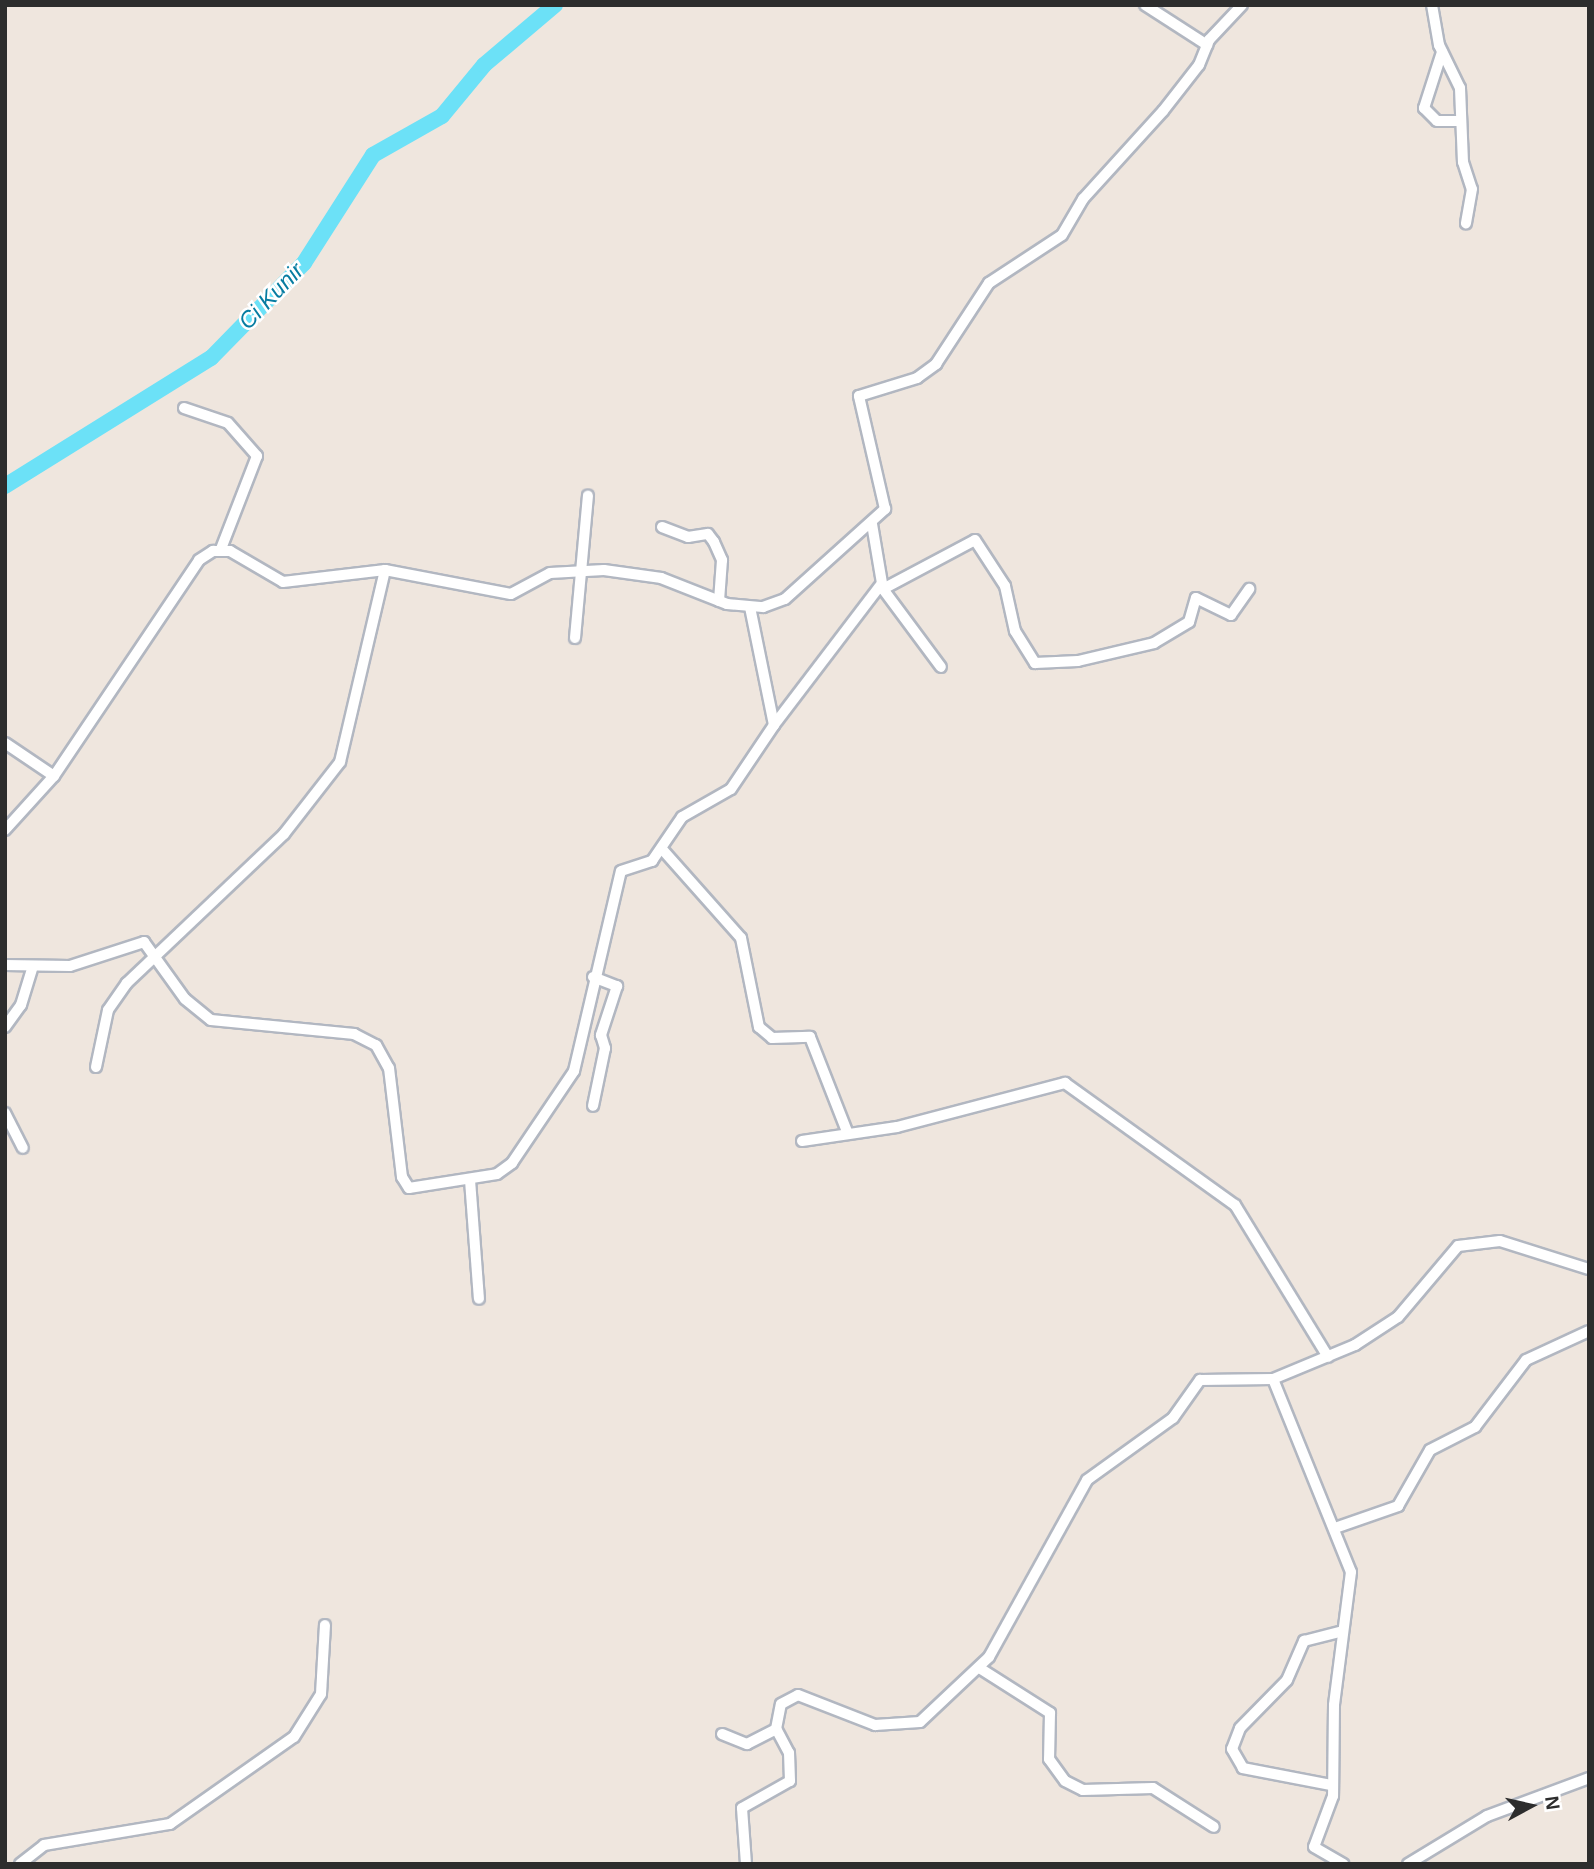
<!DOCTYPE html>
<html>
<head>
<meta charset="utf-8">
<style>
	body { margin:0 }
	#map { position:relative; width:1594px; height:1869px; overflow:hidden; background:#efe6de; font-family:Arial,sans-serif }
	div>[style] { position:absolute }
	.river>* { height:16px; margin:-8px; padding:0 8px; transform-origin:8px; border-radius:8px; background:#6ce1f7 }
	.roads { filter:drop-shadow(2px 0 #b2b7c1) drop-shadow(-2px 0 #b2b7c1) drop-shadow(0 2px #b2b7c1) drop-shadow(0 -2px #b2b7c1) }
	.minor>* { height:10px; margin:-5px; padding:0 5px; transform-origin:5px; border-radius:5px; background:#fff }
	span { translate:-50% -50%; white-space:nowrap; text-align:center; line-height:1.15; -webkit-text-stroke:5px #fff; paint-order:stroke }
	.water-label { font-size:23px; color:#067ca1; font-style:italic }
	.frame { position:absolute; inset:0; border:7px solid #2d2d2d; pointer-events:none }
	.north { position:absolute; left:1496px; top:1771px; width:70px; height:70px; -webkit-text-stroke:5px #fff; paint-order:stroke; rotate:82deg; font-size:19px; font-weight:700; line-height:28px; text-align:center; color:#2d2d2d }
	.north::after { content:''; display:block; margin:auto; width:24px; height:32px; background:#2d2d2d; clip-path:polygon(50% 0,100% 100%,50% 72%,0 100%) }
</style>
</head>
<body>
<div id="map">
	<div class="river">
		<div style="left:5px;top:486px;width:243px;rotate:-31.9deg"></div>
		<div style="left:211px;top:358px;width:133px;rotate:-45.6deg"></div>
		<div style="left:304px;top:263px;width:128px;rotate:-57.4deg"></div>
		<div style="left:373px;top:155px;width:79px;rotate:-29.5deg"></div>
		<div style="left:442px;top:116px;width:66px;rotate:-50.5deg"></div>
		<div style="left:484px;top:65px;width:93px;rotate:-40.2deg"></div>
	</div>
	<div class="roads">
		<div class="minor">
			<div style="left:1145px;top:5px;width:74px;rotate:32.8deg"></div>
			<div style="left:1432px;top:5px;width:41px;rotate:80.1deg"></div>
			<div style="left:1439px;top:45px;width:48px;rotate:64deg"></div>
			<div style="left:1460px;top:88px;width:74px;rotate:87.7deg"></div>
			<div style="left:1463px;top:162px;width:28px;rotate:72deg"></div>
			<div style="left:1472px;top:189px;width:35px;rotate:100deg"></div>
			<div style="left:1442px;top:52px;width:59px;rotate:107.8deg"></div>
			<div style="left:1424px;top:108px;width:18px;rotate:45deg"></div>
			<div style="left:1437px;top:121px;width:23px"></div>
			<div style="left:184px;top:408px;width:46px;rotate:18.8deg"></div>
			<div style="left:228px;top:423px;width:44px;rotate:48.7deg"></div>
			<div style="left:257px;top:456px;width:100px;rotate:111.2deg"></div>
			<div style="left:872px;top:524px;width:66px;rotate:80.4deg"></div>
			<div style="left:883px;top:589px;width:104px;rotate:-28deg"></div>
			<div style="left:975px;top:540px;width:55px;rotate:56.9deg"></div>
			<div style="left:1005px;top:586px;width:46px;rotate:77.5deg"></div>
			<div style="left:1015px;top:631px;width:38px;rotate:58deg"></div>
			<div style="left:1035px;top:663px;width:43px;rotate:-2.7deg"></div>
			<div style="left:1078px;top:661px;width:78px;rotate:-13.3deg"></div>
			<div style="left:1154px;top:643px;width:41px;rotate:-31deg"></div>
			<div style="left:1189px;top:622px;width:25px;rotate:-74deg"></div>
			<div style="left:1196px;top:598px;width:39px;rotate:26deg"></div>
			<div style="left:1231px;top:615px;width:32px;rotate:-55deg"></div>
			<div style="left:662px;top:527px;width:28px;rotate:21deg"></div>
			<div style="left:688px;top:537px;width:20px;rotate:-9deg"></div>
			<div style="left:708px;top:534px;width:10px;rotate:53deg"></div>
			<div style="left:714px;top:542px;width:20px;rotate:66deg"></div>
			<div style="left:722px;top:560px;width:41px;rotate:94.2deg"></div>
			<div style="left:883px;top:589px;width:97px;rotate:53.4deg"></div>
			<div style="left:575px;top:638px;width:143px;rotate:-84.8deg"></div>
			<div style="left:774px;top:725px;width:175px;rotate:-52.7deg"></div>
			<div style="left:5px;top:743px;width:59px;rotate:34deg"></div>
			<div style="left:5px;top:830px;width:73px;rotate:-47.8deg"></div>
			<div style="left:54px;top:776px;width:260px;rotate:-56.1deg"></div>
			<div style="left:199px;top:560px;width:17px;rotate:-33deg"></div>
			<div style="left:213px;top:551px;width:17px"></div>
			<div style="left:230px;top:551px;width:61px;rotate:30.3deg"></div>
			<div style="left:283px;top:582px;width:103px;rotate:-6.7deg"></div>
			<div style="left:385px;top:570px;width:128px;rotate:10.8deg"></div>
			<div style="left:511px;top:594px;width:44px;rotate:-28.3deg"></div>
			<div style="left:550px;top:573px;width:54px;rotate:-3.2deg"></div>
			<div style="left:604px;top:570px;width:58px;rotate:8deg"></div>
			<div style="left:661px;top:578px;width:71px;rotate:21.5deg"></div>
			<div style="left:727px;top:604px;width:36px;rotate:5deg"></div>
			<div style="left:763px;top:607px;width:23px;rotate:-20deg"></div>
			<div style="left:785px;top:599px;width:135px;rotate:-42deg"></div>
			<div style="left:885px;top:509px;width:116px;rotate:-103deg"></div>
			<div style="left:859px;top:396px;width:61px;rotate:-17.2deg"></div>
			<div style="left:917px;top:378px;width:24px;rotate:-36deg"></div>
			<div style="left:936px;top:364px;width:97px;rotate:-56.8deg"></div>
			<div style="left:989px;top:283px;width:87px;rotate:-33.3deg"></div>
			<div style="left:1062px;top:235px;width:42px;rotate:-59.7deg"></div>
			<div style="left:1083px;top:199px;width:119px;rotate:-47.7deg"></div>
			<div style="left:1163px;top:111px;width:58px;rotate:-52deg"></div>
			<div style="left:1199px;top:65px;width:27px;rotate:-68deg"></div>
			<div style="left:1209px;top:40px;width:48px;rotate:-46.7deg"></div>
			<div style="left:662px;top:849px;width:119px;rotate:48.4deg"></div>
			<div style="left:741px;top:938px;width:91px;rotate:78.6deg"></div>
			<div style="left:759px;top:1027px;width:17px;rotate:40deg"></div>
			<div style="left:772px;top:1038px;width:38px;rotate:-2deg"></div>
			<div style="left:810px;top:1037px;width:104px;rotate:68.6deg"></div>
			<div style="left:5px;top:965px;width:65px;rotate:0.9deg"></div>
			<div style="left:70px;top:966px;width:78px;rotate:-18deg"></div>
			<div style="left:144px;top:942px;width:70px;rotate:54.3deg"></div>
			<div style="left:185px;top:999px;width:33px;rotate:39deg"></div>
			<div style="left:211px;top:1020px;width:144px;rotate:5.6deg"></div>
			<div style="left:354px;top:1034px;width:25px;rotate:27deg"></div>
			<div style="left:376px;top:1045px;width:26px;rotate:61deg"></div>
			<div style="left:389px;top:1068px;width:110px;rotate:83.2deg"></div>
			<div style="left:402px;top:1177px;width:13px;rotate:58deg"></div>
			<div style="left:409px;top:1188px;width:89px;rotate:-9deg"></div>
			<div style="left:497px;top:1174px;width:19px;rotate:-36deg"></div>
			<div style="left:512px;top:1163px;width:111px;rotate:-56deg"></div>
			<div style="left:574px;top:1071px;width:205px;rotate:-76.8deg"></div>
			<div style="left:621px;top:871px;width:33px;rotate:-18deg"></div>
			<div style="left:652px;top:861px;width:53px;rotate:-55.7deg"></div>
			<div style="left:682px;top:817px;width:56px;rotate:-29.7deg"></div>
			<div style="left:731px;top:789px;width:77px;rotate:-56.1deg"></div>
			<div style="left:774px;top:725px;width:120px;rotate:-101.5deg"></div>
			<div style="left:593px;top:977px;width:26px;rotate:21deg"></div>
			<div style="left:617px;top:986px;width:52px;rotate:108.1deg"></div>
			<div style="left:601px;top:1035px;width:14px;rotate:73deg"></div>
			<div style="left:605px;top:1048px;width:59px;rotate:101.7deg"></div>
			<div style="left:5px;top:1027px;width:27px;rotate:-54deg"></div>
			<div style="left:21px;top:1005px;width:39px;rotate:-73deg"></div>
			<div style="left:96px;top:1067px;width:58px;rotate:-78.1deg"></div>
			<div style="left:108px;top:1010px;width:33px;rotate:-55deg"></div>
			<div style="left:127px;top:983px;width:216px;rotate:-43.5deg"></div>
			<div style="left:284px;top:834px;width:91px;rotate:-52.1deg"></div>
			<div style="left:340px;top:762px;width:197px;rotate:-76.8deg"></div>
			<div style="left:5px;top:1113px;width:39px;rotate:63deg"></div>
			<div style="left:802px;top:1141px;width:96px;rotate:-8.4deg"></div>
			<div style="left:897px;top:1127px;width:174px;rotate:-14.7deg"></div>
			<div style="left:1065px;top:1083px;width:209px;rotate:35.7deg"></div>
			<div style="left:1235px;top:1205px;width:178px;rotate:58.5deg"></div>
			<div style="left:470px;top:1180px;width:119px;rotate:85.7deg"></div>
			<div style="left:1273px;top:1379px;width:208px;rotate:68deg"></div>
			<div style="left:1351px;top:1572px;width:134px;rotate:97.3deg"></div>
			<div style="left:1334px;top:1705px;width:91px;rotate:90.6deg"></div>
			<div style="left:1333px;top:1796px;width:54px;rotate:110.4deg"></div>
			<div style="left:1314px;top:1847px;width:34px;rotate:30deg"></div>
			<div style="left:1335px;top:1528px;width:67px;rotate:-19.2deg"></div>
			<div style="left:1398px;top:1506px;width:64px;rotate:-60.3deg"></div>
			<div style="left:1430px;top:1450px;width:51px;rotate:-27.1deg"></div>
			<div style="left:1475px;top:1427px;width:84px;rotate:-52.7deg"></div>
			<div style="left:1526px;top:1360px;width:69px;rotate:-24.7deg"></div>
			<div style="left:981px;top:1669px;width:82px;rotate:32.5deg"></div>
			<div style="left:1050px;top:1713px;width:46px;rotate:91.2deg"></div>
			<div style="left:1049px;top:1759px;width:27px;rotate:54deg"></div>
			<div style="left:1065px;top:1781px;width:20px;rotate:27deg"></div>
			<div style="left:1083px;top:1790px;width:70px;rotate:-1.6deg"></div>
			<div style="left:1153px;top:1788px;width:72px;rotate:32.6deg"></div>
			<div style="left:722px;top:1734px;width:27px;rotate:22deg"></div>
			<div style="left:747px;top:1744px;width:33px;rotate:-27deg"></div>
			<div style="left:1331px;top:1785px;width:90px;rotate:-169.1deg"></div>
			<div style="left:1243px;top:1768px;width:22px;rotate:-120deg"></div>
			<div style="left:1232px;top:1749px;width:22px;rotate:-69deg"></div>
			<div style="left:1240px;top:1728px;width:67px;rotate:-45.6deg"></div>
			<div style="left:1287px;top:1680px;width:43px;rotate:-66.4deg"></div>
			<div style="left:1304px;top:1641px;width:40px;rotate:-14.4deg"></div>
			<div style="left:20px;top:1864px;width:31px;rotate:-38deg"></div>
			<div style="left:44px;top:1845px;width:128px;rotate:-9.5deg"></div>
			<div style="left:170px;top:1824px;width:151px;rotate:-35.1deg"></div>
			<div style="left:294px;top:1737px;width:51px;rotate:-57.9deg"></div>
			<div style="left:321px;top:1694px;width:69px;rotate:-86.7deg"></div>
			<div style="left:746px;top:1864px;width:56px;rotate:-94.1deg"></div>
			<div style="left:742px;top:1808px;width:55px;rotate:-29.4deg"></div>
			<div style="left:790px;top:1781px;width:28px;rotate:-92deg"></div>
			<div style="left:789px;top:1753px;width:27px;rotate:-118deg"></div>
			<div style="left:776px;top:1729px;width:25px;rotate:-79deg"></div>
			<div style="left:781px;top:1704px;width:19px;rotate:-28deg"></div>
			<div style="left:798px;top:1695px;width:83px;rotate:21.3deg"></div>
			<div style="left:875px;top:1725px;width:45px;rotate:-3.8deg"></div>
			<div style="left:920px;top:1722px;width:95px;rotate:-43.3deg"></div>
			<div style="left:989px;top:1657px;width:202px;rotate:-61deg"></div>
			<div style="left:1087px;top:1480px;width:106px;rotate:-35.8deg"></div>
			<div style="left:1173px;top:1418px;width:47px;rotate:-54.6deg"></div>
			<div style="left:1200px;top:1380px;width:73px;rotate:-0.8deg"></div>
			<div style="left:1273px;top:1379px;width:89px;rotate:-22.5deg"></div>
			<div style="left:1355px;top:1345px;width:51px;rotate:-33.1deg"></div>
			<div style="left:1398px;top:1317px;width:93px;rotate:-49.8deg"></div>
			<div style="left:1458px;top:1246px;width:42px;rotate:-6.8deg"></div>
			<div style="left:1500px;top:1241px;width:93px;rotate:17.5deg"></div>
			<div style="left:1408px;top:1864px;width:92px;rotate:-31.3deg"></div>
			<div style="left:1487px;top:1816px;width:109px;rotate:-20.4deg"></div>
		</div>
	</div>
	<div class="water-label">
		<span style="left:271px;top:296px;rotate:-46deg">Ci Kunir</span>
	</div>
	<div class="frame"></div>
	<div class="north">N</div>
</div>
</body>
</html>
